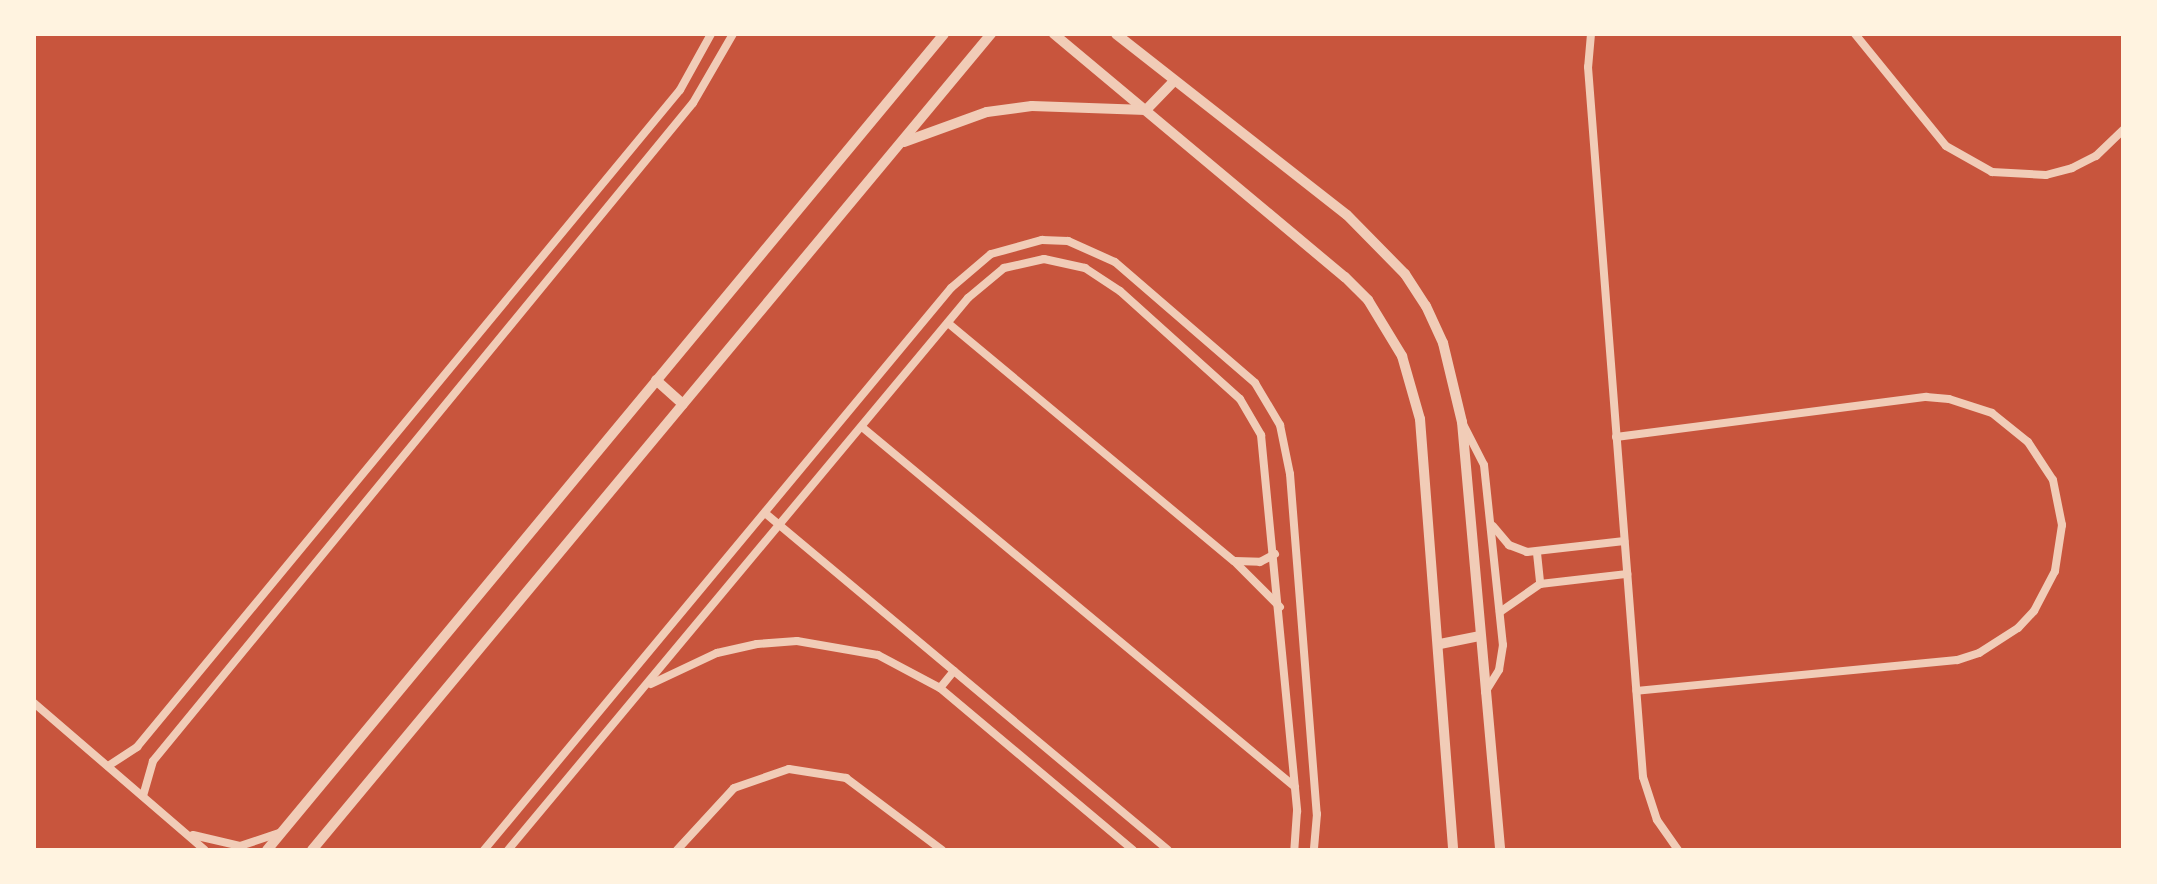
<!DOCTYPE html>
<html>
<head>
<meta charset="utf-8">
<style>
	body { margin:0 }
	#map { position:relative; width:2157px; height:884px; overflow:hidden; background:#c8553d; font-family:"Fira Sans Condensed",sans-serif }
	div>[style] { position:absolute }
	.minor>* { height:8px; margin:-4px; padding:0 4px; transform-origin:4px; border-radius:4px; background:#f1ccb7 }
	.tertiary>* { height:10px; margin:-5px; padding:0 5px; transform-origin:5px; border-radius:5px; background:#f1ccb7 }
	span { translate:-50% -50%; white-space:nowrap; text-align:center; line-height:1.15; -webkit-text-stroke:6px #fff3e0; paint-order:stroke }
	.frame { position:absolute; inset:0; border:36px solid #fff3e0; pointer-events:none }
</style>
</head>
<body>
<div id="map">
	<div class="minor">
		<div style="left:1591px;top:34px;width:33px;rotate:95deg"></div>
		<div style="left:1588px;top:67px;width:712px;rotate:85.57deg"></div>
		<div style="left:1643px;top:777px;width:45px;rotate:72deg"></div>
		<div style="left:1657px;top:820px;width:37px;rotate:55deg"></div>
		<div style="left:1855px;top:34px;width:144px;rotate:50.9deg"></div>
		<div style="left:1946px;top:146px;width:53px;rotate:29.5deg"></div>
		<div style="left:1992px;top:172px;width:54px;rotate:3.2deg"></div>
		<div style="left:2046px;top:175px;width:27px;rotate:-15deg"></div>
		<div style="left:2072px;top:168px;width:27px;rotate:-27deg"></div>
		<div style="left:2096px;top:156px;width:37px;rotate:-44deg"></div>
		<div style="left:948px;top:323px;width:372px;rotate:39.8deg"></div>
		<div style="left:1234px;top:561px;width:65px;rotate:45deg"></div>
		<div style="left:1462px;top:422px;width:48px;rotate:62.9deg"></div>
		<div style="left:1484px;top:465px;width:181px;rotate:84deg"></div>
		<div style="left:1503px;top:645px;width:25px;rotate:99deg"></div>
		<div style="left:1499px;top:670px;width:26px;rotate:122deg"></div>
		<div style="left:862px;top:427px;width:563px;rotate:39.74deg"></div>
		<div style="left:1616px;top:437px;width:313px;rotate:-7.4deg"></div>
		<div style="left:1926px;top:397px;width:23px;rotate:5deg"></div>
		<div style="left:1949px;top:399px;width:45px;rotate:18deg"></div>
		<div style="left:1992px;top:413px;width:46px;rotate:38.9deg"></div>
		<div style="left:2028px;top:442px;width:45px;rotate:56.7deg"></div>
		<div style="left:2053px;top:480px;width:46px;rotate:78.7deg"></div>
		<div style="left:2062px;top:525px;width:47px;rotate:98.7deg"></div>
		<div style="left:2055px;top:571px;width:45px;rotate:117.7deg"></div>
		<div style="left:2034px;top:611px;width:23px;rotate:133deg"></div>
		<div style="left:2018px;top:628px;width:46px;rotate:147.3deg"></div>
		<div style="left:1979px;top:653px;width:23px;rotate:162deg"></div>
		<div style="left:1957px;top:660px;width:322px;rotate:174.5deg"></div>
		<div style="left:765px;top:513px;width:525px;rotate:39.9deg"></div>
		<div style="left:1493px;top:526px;width:25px;rotate:50deg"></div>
		<div style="left:1509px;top:545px;width:19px;rotate:21deg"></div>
		<div style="left:1527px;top:552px;width:98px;rotate:-6.5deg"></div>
		<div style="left:1537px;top:553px;width:31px;rotate:84deg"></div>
		<div style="left:1235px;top:561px;width:25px;rotate:2deg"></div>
		<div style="left:1260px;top:562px;width:17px;rotate:-28deg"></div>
		<div style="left:1500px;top:612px;width:49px;rotate:-35deg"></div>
		<div style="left:1540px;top:584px;width:88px;rotate:-6.6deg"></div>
		<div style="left:651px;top:684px;width:73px;rotate:-25.2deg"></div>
		<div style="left:717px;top:653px;width:41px;rotate:-12.7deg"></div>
		<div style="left:757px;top:644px;width:40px;rotate:-4.3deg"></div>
		<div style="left:797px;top:641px;width:82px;rotate:9.8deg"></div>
		<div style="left:878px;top:655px;width:70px;rotate:28deg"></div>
		<div style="left:940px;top:688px;width:252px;rotate:40deg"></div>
		<div style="left:940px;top:688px;width:22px;rotate:-51deg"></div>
		<div style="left:34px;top:703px;width:225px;rotate:40.7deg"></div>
		<div style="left:108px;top:766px;width:35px;rotate:-33deg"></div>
		<div style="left:137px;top:747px;width:852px;rotate:-50.43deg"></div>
		<div style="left:680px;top:90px;width:64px;rotate:-61deg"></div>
		<div style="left:143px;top:796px;width:36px;rotate:-74deg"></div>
		<div style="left:153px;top:761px;width:851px;rotate:-50.63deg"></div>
		<div style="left:693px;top:103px;width:80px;rotate:-59.9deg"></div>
		<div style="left:193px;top:835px;width:48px;rotate:13.2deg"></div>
		<div style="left:240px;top:846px;width:41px;rotate:-18.4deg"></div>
		<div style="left:484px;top:850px;width:731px;rotate:-50.27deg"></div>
		<div style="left:951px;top:288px;width:52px;rotate:-40.4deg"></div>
		<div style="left:991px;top:254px;width:53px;rotate:-15.4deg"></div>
		<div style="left:1042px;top:240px;width:26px;rotate:2deg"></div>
		<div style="left:1068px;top:241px;width:51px;rotate:24.1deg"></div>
		<div style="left:1115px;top:262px;width:185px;rotate:40.8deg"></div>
		<div style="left:1255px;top:383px;width:49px;rotate:59.2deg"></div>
		<div style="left:1280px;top:425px;width:50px;rotate:78.5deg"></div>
		<div style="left:1290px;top:474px;width:341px;rotate:85.5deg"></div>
		<div style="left:1317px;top:814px;width:36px;rotate:95deg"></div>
		<div style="left:508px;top:850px;width:719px;rotate:-50.19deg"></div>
		<div style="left:968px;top:298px;width:47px;rotate:-39.8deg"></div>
		<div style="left:1004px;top:268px;width:41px;rotate:-12.7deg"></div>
		<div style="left:1044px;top:259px;width:42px;rotate:12.4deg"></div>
		<div style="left:1085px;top:268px;width:42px;rotate:33.3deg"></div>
		<div style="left:1120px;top:291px;width:161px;rotate:42deg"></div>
		<div style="left:1240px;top:399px;width:42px;rotate:59.7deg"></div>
		<div style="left:1261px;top:435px;width:378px;rotate:84.5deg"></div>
		<div style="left:1297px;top:811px;width:39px;rotate:94deg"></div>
		<div style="left:677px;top:850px;width:84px;rotate:-47.4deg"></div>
		<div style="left:734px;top:788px;width:58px;rotate:-19.1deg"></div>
		<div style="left:789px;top:769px;width:58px;rotate:9deg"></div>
		<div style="left:846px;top:778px;width:120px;rotate:36.9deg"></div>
	</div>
	<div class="tertiary">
		<div style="left:1054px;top:34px;width:379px;rotate:39.9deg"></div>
		<div style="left:1345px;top:277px;width:33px;rotate:45deg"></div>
		<div style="left:1368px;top:300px;width:66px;rotate:58.7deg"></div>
		<div style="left:1402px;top:356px;width:66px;rotate:74.1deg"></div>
		<div style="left:1420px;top:419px;width:432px;rotate:85.6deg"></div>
		<div style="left:1116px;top:34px;width:293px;rotate:38.1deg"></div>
		<div style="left:1347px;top:215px;width:83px;rotate:45.5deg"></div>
		<div style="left:1405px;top:274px;width:38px;rotate:57deg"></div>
		<div style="left:1426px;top:306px;width:41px;rotate:65.3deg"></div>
		<div style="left:1443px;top:343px;width:81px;rotate:76.5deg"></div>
		<div style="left:1462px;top:422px;width:430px;rotate:84.9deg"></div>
		<div style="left:904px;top:142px;width:88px;rotate:-19.9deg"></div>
		<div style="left:987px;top:112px;width:45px;rotate:-7.6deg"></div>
		<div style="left:1032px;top:106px;width:114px;rotate:2deg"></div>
		<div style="left:1146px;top:110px;width:39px;rotate:-46deg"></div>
		<div style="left:656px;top:380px;width:36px;rotate:42deg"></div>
		<div style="left:1440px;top:644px;width:41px;rotate:-11.3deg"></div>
		<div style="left:267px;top:850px;width:1060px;rotate:-50.32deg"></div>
		<div style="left:312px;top:850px;width:1062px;rotate:-50.24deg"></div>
	</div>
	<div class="frame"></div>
</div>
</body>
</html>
